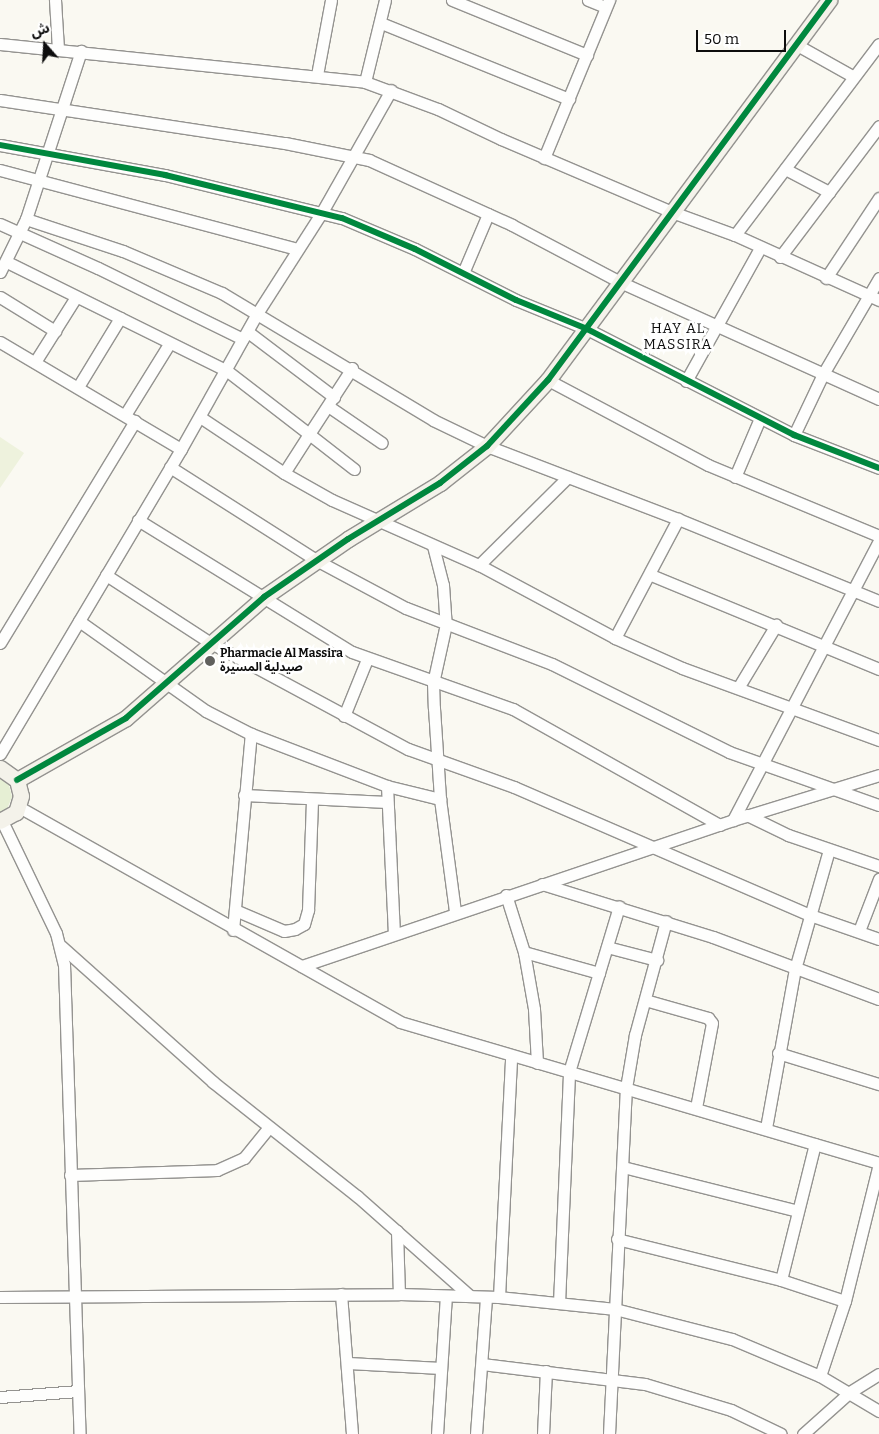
<!DOCTYPE html>
<html>
<head>
<meta charset="utf-8">
<style>
	body { margin:0 }
	#map { position:relative; width:879px; height:1434px; overflow:hidden; background:#faf9f2; font-family:Bitter,"Noto Sans Arabic",serif }
	div>[style] { position:absolute }
	.green>* { inset:0; background:#e6efd4 }
	.pitch>* { inset:0; background:#eef2dd }
	.roads { filter:drop-shadow(1px 0 #949390) drop-shadow(-1px 0 #949390) drop-shadow(0 1px #949390) drop-shadow(0 -1px #949390) }
	.street>* { height:11px; margin:-5.5px; padding:0 5.5px; transform-origin:5.5px; border-radius:5.5px; background:#fefefd }
	.secondary>* { height:15px; margin:-7.5px; padding:0 7.5px; transform-origin:7.5px; border-radius:7.5px; background:#f4f2ea }
	.cycleway>* { height:6px; margin:-3px; padding:0 3px; transform-origin:3px; border-radius:3px; background:#00873e }
	.dots>* { width:14px; height:14px; translate:-50% -50%; box-sizing:border-box; border:2px solid #fff; border-radius:50% }
	span { translate:-50% -50%; white-space:nowrap; text-align:center; line-height:1.15; -webkit-text-stroke:5px #fff; paint-order:stroke }
	.poi-label { font-size:12px; color:#0d0d0d; font-weight:700 }
	.left { translate:0 -50%; text-align:left }
	.neighbourhood-label { font-size:14px; color:#0d0d0d; letter-spacing:1px }
	.north { position:absolute; left:20px; top:20px; width:50px; height:50px; -webkit-text-stroke:4px #fff; paint-order:stroke; rotate:341deg; font-size:14px; font-weight:700; line-height:20px; text-align:center; color:#0d0d0d }
	.north::after { content:''; display:block; margin:auto; width:18px; height:22px; background:#0d0d0d; clip-path:polygon(50% 0,100% 100%,50% 72%,0 100%) }
	.scale { position:absolute; left:696px; top:30px; width:90px; height:22px; box-sizing:border-box; border:2px solid #0d0d0d; border-top:0; padding-left:6px; font-size:15px; line-height:18px; white-space:nowrap; color:#0d0d0d; -webkit-text-stroke:4px #fff; paint-order:stroke }
</style>
</head>
<body>
<div id="map">
	<div class="green">
		<div style="clip-path:polygon(0 777px,9px 785px,12px 797px,7px 809px,0 813px)"></div>
	</div>
	<div class="pitch">
		<div style="clip-path:polygon(0 437px,24px 453px,0 488px)"></div>
	</div>
	<div class="roads">
		<div class="street">
			<div style="left:55px;top:0;width:49px;rotate:86.5deg"></div>
			<div style="left:452px;top:0;width:146px;rotate:22.2deg"></div>
			<div style="left:588px;top:0;width:18px;rotate:22deg"></div>
			<div style="left:381px;top:23px;width:203px;rotate:22deg"></div>
			<div style="left:0;top:44px;width:367px;rotate:5.9deg"></div>
			<div style="left:365px;top:82px;width:78px;rotate:20.3deg"></div>
			<div style="left:438px;top:109px;width:70px;rotate:25.5deg"></div>
			<div style="left:501px;top:139px;width:186px;rotate:23.1deg"></div>
			<div style="left:672px;top:212px;width:67px;rotate:20.1deg"></div>
			<div style="left:735px;top:235px;width:158px;rotate:24.3deg"></div>
			<div style="left:797px;top:45px;width:65px;rotate:29.3deg"></div>
			<div style="left:317px;top:75px;width:76px;rotate:-79.4deg"></div>
			<div style="left:365px;top:82px;width:84px;rotate:-76.3deg"></div>
			<div style="left:0;top:100px;width:288px;rotate:8.6deg"></div>
			<div style="left:285px;top:143px;width:86px;rotate:11.4deg"></div>
			<div style="left:369px;top:160px;width:157px;rotate:24.4deg"></div>
			<div style="left:512px;top:225px;width:122px;rotate:27.8deg"></div>
			<div style="left:620px;top:282px;width:284px;rotate:24.3deg"></div>
			<div style="left:0;top:145px;width:168px;rotate:10.3deg"></div>
			<div style="left:165px;top:175px;width:182px;rotate:13.7deg"></div>
			<div style="left:342px;top:218px;width:79px;rotate:23deg"></div>
			<div style="left:415px;top:249px;width:113px;rotate:26.8deg"></div>
			<div style="left:516px;top:300px;width:77px;rotate:22.2deg"></div>
			<div style="left:587px;top:329px;width:233px;rotate:27.1deg"></div>
			<div style="left:794px;top:435px;width:91px;rotate:21.2deg"></div>
			<div style="left:544px;top:158px;width:171px;rotate:-67.6deg"></div>
			<div style="left:785px;top:169px;width:50px;rotate:27.6deg"></div>
			<div style="left:0;top:170px;width:307px;rotate:14.9deg"></div>
			<div style="left:26px;top:219px;width:102px;rotate:18.3deg"></div>
			<div style="left:123px;top:251px;width:108px;rotate:23deg"></div>
			<div style="left:222px;top:293px;width:246px;rotate:31deg"></div>
			<div style="left:433px;top:420px;width:60px;rotate:25.7deg"></div>
			<div style="left:487px;top:446px;width:204px;rotate:20.9deg"></div>
			<div style="left:678px;top:519px;width:217px;rotate:22.2deg"></div>
			<div style="left:0;top:224px;width:107px;rotate:24.2deg"></div>
			<div style="left:98px;top:268px;width:161px;rotate:26.1deg"></div>
			<div style="left:735px;top:235px;width:239px;rotate:-53deg"></div>
			<div style="left:780px;top:257px;width:164px;rotate:-52.9deg"></div>
			<div style="left:7px;top:262px;width:244px;rotate:26.3deg"></div>
			<div style="left:226px;top:370px;width:105px;rotate:37.6deg"></div>
			<div style="left:309px;top:434px;width:46px;rotate:122.7deg"></div>
			<div style="left:0;top:272px;width:59px;rotate:-63.9deg"></div>
			<div style="left:26px;top:219px;width:177px;rotate:-71.9deg"></div>
			<div style="left:463px;top:273px;width:64px;rotate:-67deg"></div>
			<div style="left:826px;top:278px;width:96px;rotate:-56.5deg"></div>
			<div style="left:0;top:297px;width:65px;rotate:31.7deg"></div>
			<div style="left:248px;top:332px;width:108px;rotate:37.1deg"></div>
			<div style="left:0;top:342px;width:210px;rotate:30.6deg"></div>
			<div style="left:35px;top:362px;width:77px;rotate:-57.8deg"></div>
			<div style="left:352px;top:368px;width:79px;rotate:123.1deg"></div>
			<div style="left:309px;top:434px;width:57px;rotate:37.9deg"></div>
			<div style="left:548px;top:380px;width:181px;rotate:28deg"></div>
			<div style="left:708px;top:465px;width:185px;rotate:22.5deg"></div>
			<div style="left:686px;top:381px;width:152px;rotate:-60.9deg"></div>
			<div style="left:78px;top:387px;width:81px;rotate:-58.7deg"></div>
			<div style="left:328px;top:406px;width:65px;rotate:34.4deg"></div>
			<div style="left:125px;top:415px;width:84px;rotate:-58.2deg"></div>
			<div style="left:200px;top:417px;width:101px;rotate:33.7deg"></div>
			<div style="left:284px;top:473px;width:55px;rotate:29.4deg"></div>
			<div style="left:332px;top:500px;width:161px;rotate:23.9deg"></div>
			<div style="left:479px;top:565px;width:154px;rotate:28.2deg"></div>
			<div style="left:615px;top:638px;width:73px;rotate:24.1deg"></div>
			<div style="left:682px;top:668px;width:210px;rotate:20.1deg"></div>
			<div style="left:794px;top:435px;width:68px;rotate:-64.6deg"></div>
			<div style="left:823px;top:374px;width:111px;rotate:-59.7deg"></div>
			<div style="left:170px;top:467px;width:173px;rotate:32.5deg"></div>
			<div style="left:316px;top:560px;width:102px;rotate:28.1deg"></div>
			<div style="left:406px;top:608px;width:156px;rotate:21deg"></div>
			<div style="left:552px;top:664px;width:198px;rotate:26.4deg"></div>
			<div style="left:729px;top:752px;width:159px;rotate:19.5deg"></div>
			<div style="left:735px;top:477px;width:64px;rotate:-67deg"></div>
			<div style="left:138px;top:520px;width:251px;rotate:31.7deg"></div>
			<div style="left:352px;top:652px;width:171px;rotate:19.5deg"></div>
			<div style="left:513px;top:709px;width:237px;rotate:29.3deg"></div>
			<div style="left:433px;top:546px;width:40px;rotate:75.6deg"></div>
			<div style="left:443px;top:585px;width:39px;rotate:86deg"></div>
			<div style="left:446px;top:624px;width:60px;rotate:102.4deg"></div>
			<div style="left:433px;top:683px;width:25px;rotate:88deg"></div>
			<div style="left:434px;top:708px;width:91px;rotate:86.2deg"></div>
			<div style="left:440px;top:799px;width:114px;rotate:82.4deg"></div>
			<div style="left:479px;top:565px;width:125px;rotate:-44.7deg"></div>
			<div style="left:106px;top:575px;width:123px;rotate:33deg"></div>
			<div style="left:209px;top:642px;width:226px;rotate:28.3deg"></div>
			<div style="left:408px;top:749px;width:113px;rotate:19.7deg"></div>
			<div style="left:514px;top:787px;width:322px;rotate:23.4deg"></div>
			<div style="left:810px;top:915px;width:73px;rotate:19.2deg"></div>
			<div style="left:651px;top:575px;width:247px;rotate:22.4deg"></div>
			<div style="left:79px;top:621px;width:156px;rotate:35.3deg"></div>
			<div style="left:206px;top:711px;width:51px;rotate:27.1deg"></div>
			<div style="left:251px;top:734px;width:146px;rotate:20.9deg"></div>
			<div style="left:387px;top:786px;width:55px;rotate:13.8deg"></div>
			<div style="left:615px;top:638px;width:135px;rotate:-62.1deg"></div>
			<div style="left:0;top:643px;width:260px;rotate:-58.7deg"></div>
			<div style="left:738px;top:688px;width:74px;rotate:-58.9deg"></div>
			<div style="left:344px;top:716px;width:61px;rotate:-68deg"></div>
			<div style="left:0;top:754px;width:355px;rotate:-59.3deg"></div>
			<div style="left:181px;top:449px;width:157px;rotate:-60.7deg"></div>
			<div style="left:258px;top:312px;width:119px;rotate:-57.4deg"></div>
			<div style="left:322px;top:212px;width:140px;rotate:-60.5deg"></div>
			<div style="left:387px;top:786px;width:147px;rotate:87.3deg"></div>
			<div style="left:244px;top:795px;width:143px;rotate:2.8deg"></div>
			<div style="left:19px;top:807px;width:437px;rotate:29.4deg"></div>
			<div style="left:400px;top:1022px;width:499px;rotate:16.4deg"></div>
			<div style="left:747px;top:815px;width:46px;rotate:26deg"></div>
			<div style="left:788px;top:835px;width:96px;rotate:18.8deg"></div>
			<div style="left:733px;top:820px;width:153px;rotate:-17.1deg"></div>
			<div style="left:2px;top:821px;width:124px;rotate:64.3deg"></div>
			<div style="left:56px;top:933px;width:32px;rotate:76deg"></div>
			<div style="left:64px;top:964px;width:470px;rotate:88.1deg"></div>
			<div style="left:542px;top:884px;width:179px;rotate:17.2deg"></div>
			<div style="left:713px;top:937px;width:177px;rotate:20.5deg"></div>
			<div style="left:506px;top:895px;width:60px;rotate:72.5deg"></div>
			<div style="left:524px;top:952px;width:58px;rotate:80deg"></div>
			<div style="left:534px;top:1009px;width:54px;rotate:86.8deg"></div>
			<div style="left:235px;top:910px;width:53px;rotate:23.2deg"></div>
			<div style="left:284px;top:931px;width:11px;rotate:-10deg"></div>
			<div style="left:295px;top:929px;width:10px;rotate:-29deg"></div>
			<div style="left:304px;top:924px;width:15px;rotate:-74deg"></div>
			<div style="left:308px;top:910px;width:110px;rotate:-87.9deg"></div>
			<div style="left:233px;top:930px;width:197px;rotate:-84.8deg"></div>
			<div style="left:859px;top:931px;width:56px;rotate:-69deg"></div>
			<div style="left:61px;top:946px;width:204px;rotate:41.8deg"></div>
			<div style="left:213px;top:1082px;width:184px;rotate:38.4deg"></div>
			<div style="left:357px;top:1196px;width:151px;rotate:41.5deg"></div>
			<div style="left:607px;top:947px;width:52px;rotate:14.6deg"></div>
			<div style="left:524px;top:952px;width:78px;rotate:15.6deg"></div>
			<div style="left:302px;top:966px;width:455px;rotate:-18.7deg"></div>
			<div style="left:733px;top:820px;width:315px;rotate:-62.4deg"></div>
			<div style="left:645px;top:1000px;width:66px;rotate:15.9deg"></div>
			<div style="left:708px;top:1018px;width:6px;rotate:51deg"></div>
			<div style="left:712px;top:1023px;width:86px;rotate:100.7deg"></div>
			<div style="left:778px;top:1053px;width:106px;rotate:17.1deg"></div>
			<div style="left:766px;top:1128px;width:162px;rotate:-79.7deg"></div>
			<div style="left:795px;top:969px;width:124px;rotate:-74.1deg"></div>
			<div style="left:623px;top:1167px;width:180px;rotate:14.1deg"></div>
			<div style="left:70px;top:1175px;width:147px;rotate:-1.9deg"></div>
			<div style="left:217px;top:1170px;width:30px;rotate:-24deg"></div>
			<div style="left:244px;top:1158px;width:38px;rotate:-51deg"></div>
			<div style="left:397px;top:1231px;width:63px;rotate:88.2deg"></div>
			<div style="left:617px;top:1239px;width:169px;rotate:14deg"></div>
			<div style="left:781px;top:1280px;width:67px;rotate:18.2deg"></div>
			<div style="left:781px;top:1280px;width:140px;rotate:-76deg"></div>
			<div style="left:341px;top:1294px;width:140px;rotate:85.5deg"></div>
			<div style="left:0;top:1297px;width:399px;rotate:-0.4deg"></div>
			<div style="left:399px;top:1294px;width:100px;rotate:1.7deg"></div>
			<div style="left:499px;top:1297px;width:117px;rotate:5.9deg"></div>
			<div style="left:615px;top:1309px;width:121px;rotate:14.4deg"></div>
			<div style="left:732px;top:1339px;width:95px;rotate:22.8deg"></div>
			<div style="left:820px;top:1376px;width:69px;rotate:30.7deg"></div>
			<div style="left:499px;top:1297px;width:241px;rotate:-87.1deg"></div>
			<div style="left:559px;top:1303px;width:231px;rotate:-87.5deg"></div>
			<div style="left:569px;top:1072px;width:173px;rotate:-73.2deg"></div>
			<div style="left:348px;top:1363px;width:93px;rotate:3.1deg"></div>
			<div style="left:482px;top:1364px;width:164px;rotate:7deg"></div>
			<div style="left:645px;top:1384px;width:90px;rotate:16.8deg"></div>
			<div style="left:731px;top:1410px;width:55px;rotate:25.6deg"></div>
			<div style="left:820px;top:1376px;width:79px;rotate:-71.6deg"></div>
			<div style="left:845px;top:1301px;width:141px;rotate:-76.1deg"></div>
			<div style="left:0;top:1397px;width:78px;rotate:-4.4deg"></div>
			<div style="left:437px;top:1434px;width:138px;rotate:-86.3deg"></div>
			<div style="left:476px;top:1434px;width:137px;rotate:-85.8deg"></div>
			<div style="left:543px;top:1434px;width:63px;rotate:-87.3deg"></div>
			<div style="left:609px;top:1434px;width:346px;rotate:-87.2deg"></div>
			<div style="left:626px;top:1088px;width:54px;rotate:-80.4deg"></div>
			<div style="left:635px;top:1035px;width:118px;rotate:-74.8deg"></div>
			<div style="left:803px;top:1434px;width:63px;rotate:-41.8deg"></div>
			<div style="left:850px;top:1392px;width:34px;rotate:-32deg"></div>
		</div>
		<div class="secondary">
			<div style="left:0;top:768px;width:21px;rotate:35deg"></div>
			<div style="left:17px;top:780px;width:16px;rotate:76deg"></div>
			<div style="left:21px;top:796px;width:17px;rotate:107deg"></div>
			<div style="left:16px;top:812px;width:18px;rotate:151deg"></div>
			<div style="left:17px;top:780px;width:125px;rotate:-29.6deg"></div>
			<div style="left:126px;top:718px;width:184px;rotate:-41.2deg"></div>
			<div style="left:264px;top:597px;width:102px;rotate:-34.6deg"></div>
			<div style="left:348px;top:539px;width:108px;rotate:-31.3deg"></div>
			<div style="left:440px;top:483px;width:60px;rotate:-38.2deg"></div>
			<div style="left:487px;top:446px;width:90px;rotate:-47.3deg"></div>
			<div style="left:548px;top:380px;width:473px;rotate:-53.5deg"></div>
		</div>
	</div>
	<div class="cycleway">
		<div style="left:0;top:145px;width:168px;rotate:10.3deg"></div>
		<div style="left:165px;top:175px;width:182px;rotate:13.7deg"></div>
		<div style="left:342px;top:218px;width:79px;rotate:23deg"></div>
		<div style="left:415px;top:249px;width:113px;rotate:26.8deg"></div>
		<div style="left:516px;top:300px;width:77px;rotate:22.2deg"></div>
		<div style="left:587px;top:329px;width:233px;rotate:27.1deg"></div>
		<div style="left:794px;top:435px;width:91px;rotate:21.2deg"></div>
		<div style="left:17px;top:780px;width:125px;rotate:-29.6deg"></div>
		<div style="left:126px;top:718px;width:184px;rotate:-41.2deg"></div>
		<div style="left:264px;top:597px;width:102px;rotate:-34.6deg"></div>
		<div style="left:348px;top:539px;width:108px;rotate:-31.3deg"></div>
		<div style="left:440px;top:483px;width:60px;rotate:-38.2deg"></div>
		<div style="left:487px;top:446px;width:90px;rotate:-47.3deg"></div>
		<div style="left:548px;top:380px;width:473px;rotate:-53.5deg"></div>
	</div>
	<div class="dots">
		<div style="left:210px;top:661px;background:#60605d"></div>
	</div>
	<div class="poi-label">
		<span class="left" style="left:220px;top:661px">Pharmacie Al Massira<br>صيدلية المسيرة</span>
	</div>
	<div class="neighbourhood-label">
		<span style="left:678px;top:337px">HAY AL<br>MASSIRA</span>
	</div>
	<div class="north">ش</div>
	<div class="scale">50 m</div>
</div>
</body>
</html>
